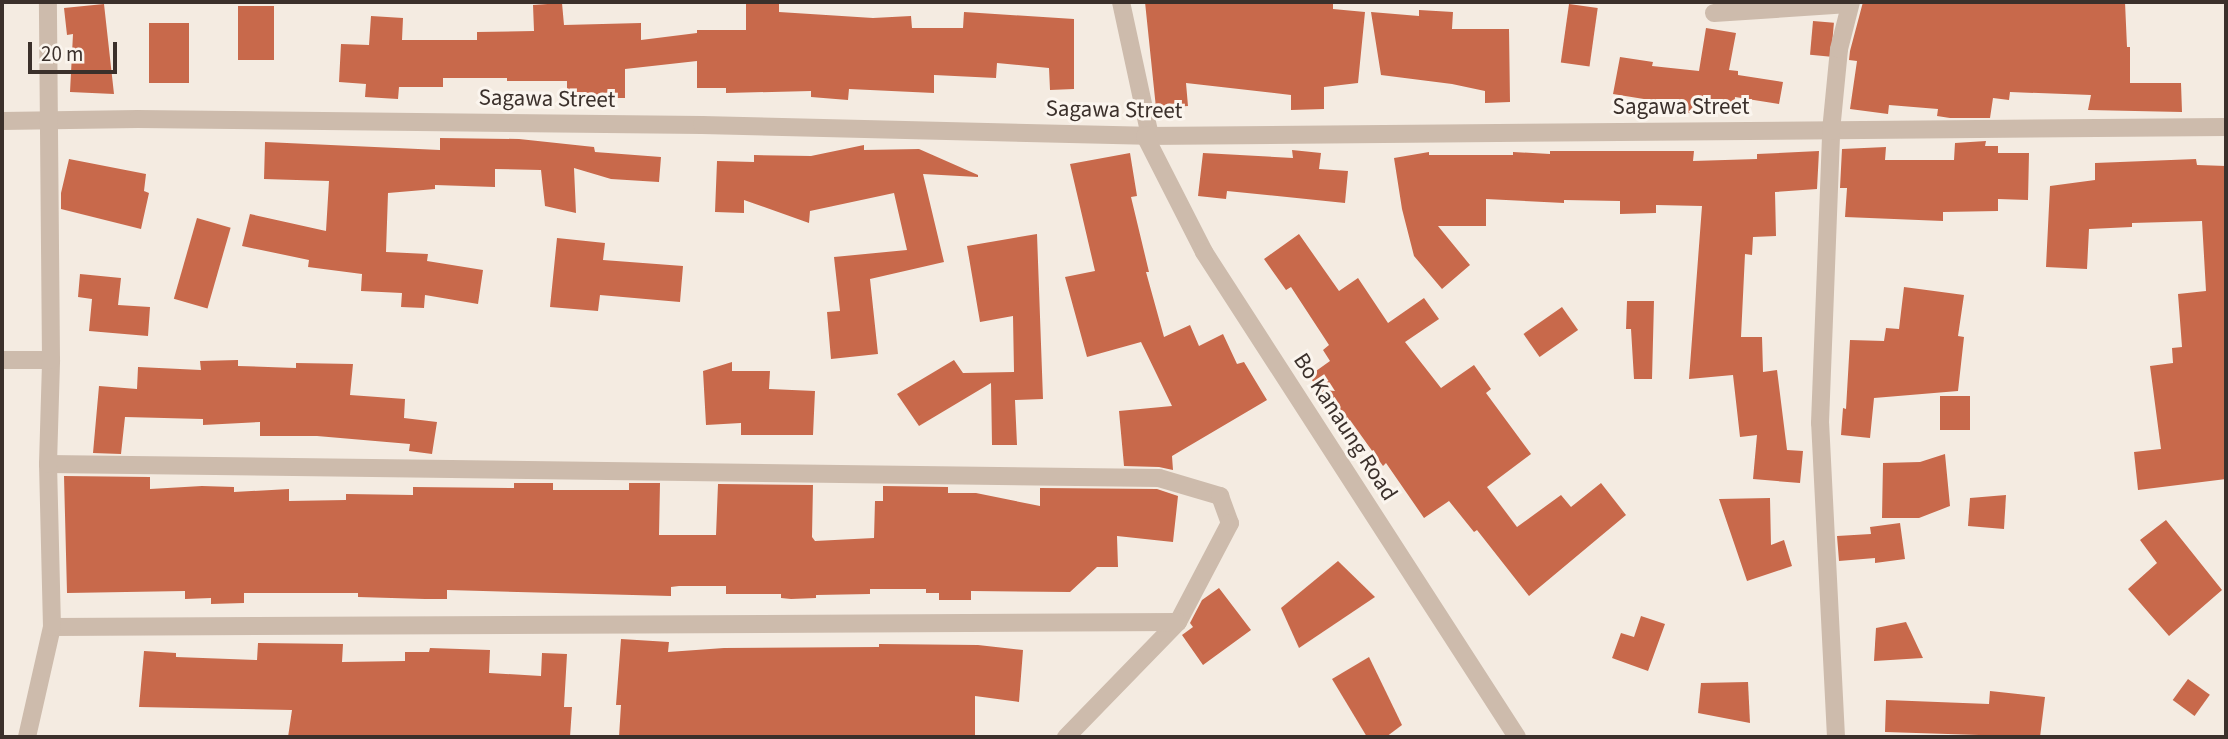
<!DOCTYPE html>
<html>
<head>
<meta charset="utf-8">
<style>
	body { margin:0 }
	#map { position:relative; width:2228px; height:739px; overflow:hidden; background:#f4ebe1; font-family:"Source Sans 3",sans-serif }
	div>[style] { position:absolute }
	.building>* { inset:0; background:#c8694b; transform-origin:0 0 }
	.minor>* { height:18px; margin:-9px; padding:0 9px; transform-origin:9px; border-radius:9px; background:#cdbbac }
	span { translate:-50% -50%; white-space:nowrap; text-align:center; line-height:1.15; -webkit-text-stroke:6px #fbf5ee; paint-order:stroke }
	.street-label { font-size:23px; color:#3b302b }
	.frame { position:absolute; inset:0; border:4px solid #3b302b; pointer-events:none }
	.scale { position:absolute; left:28px; top:42px; width:89px; height:32px; box-sizing:border-box; border:4px solid #3b302b; border-top:0; padding-left:9px; font-size:21px; line-height:24px; white-space:nowrap; color:#3b302b; -webkit-text-stroke:5px #fbf5ee; paint-order:stroke }
</style>
</head>
<body>
<div id="map">
	<div class="building">
		<div style="clip-path:polygon(746px 2px,779px 2px,779px 12px,873px 18px,911px 16px,912px 28px,963px 28px,964px 12px,1074px 19px,1074px 89px,1050px 90px,1049px 68px,997px 63px,996px 78px,934px 75px,934px 93px,849px 89px,848px 100px,811px 97px,811px 91px,726px 93px,726px 88px,697px 88px,697px 61px,625px 69px,625px 98px,567px 98px,567px 81px,507px 81px,507px 78px,443px 78px,443px 87px,399px 87px,398px 99px,365px 97px,366px 84px,339px 82px,341px 44px,369px 45px,371px 16px,403px 18px,402px 40px,477px 40px,477px 32px,534px 31px,533px 5px,562px 3px,564px 25px,641px 23px,641px 40px,697px 33px,697px 30px,746px 30px)"></div>
		<div style="clip-path:polygon(1145px 2px,1333px 2px,1333px 9px,1365px 12px,1358px 83px,1324px 87px,1324px 109px,1291px 110px,1291px 95px,1186px 83px,1188px 106px,1156px 108px)"></div>
		<div style="clip-path:polygon(1863px 2px,2125px 2px,2127px 47px,2130px 47px,2130px 83px,2181px 83px,2182px 112px,2088px 110px,2091px 95px,2010px 92px,2009px 100px,1993px 98px,1990px 118px,1950px 118px,1937px 116px,1938px 109px,1889px 105px,1888px 114px,1850px 109px,1857px 61px,1849px 60px,1850px 51px)"></div>
		<div style="clip-path:polygon(104px 4px,114px 94px,70px 92px,73px 34px,67px 35px,64px 8px)"></div>
		<div style="left:1569px;top:4px;width:29px;height:59px;rotate:8deg"></div>
		<div style="left:238px;top:6px;width:36px;height:54px"></div>
		<div style="clip-path:polygon(1419px 10px,1453px 12px,1452px 29px,1509px 29px,1510px 102px,1485px 103px,1485px 91px,1452px 84px,1381px 75px,1371px 12px,1419px 16px)"></div>
		<div style="left:1813px;top:21px;width:21px;height:34px;rotate:5deg"></div>
		<div style="left:149px;top:23px;width:40px;height:60px"></div>
		<div style="clip-path:polygon(1706px 28px,1736px 33px,1729px 70px,1738px 71px,1738px 75px,1783px 82px,1779px 104px,1735px 97px,1734px 112px,1695px 109px,1695px 114px,1649px 106px,1650px 100px,1613px 94px,1620px 57px,1653px 62px,1652px 66px,1699px 71px)"></div>
		<div style="clip-path:polygon(440px 138px,519px 139px,594px 147px,595px 152px,661px 157px,659px 182px,611px 179px,574px 168px,576px 213px,545px 206px,541px 170px,495px 169px,495px 187px,435px 185px,435px 189px,388px 193px,386px 252px,428px 254px,427px 261px,483px 270px,478px 304px,425px 295px,424px 308px,401px 307px,402px 293px,361px 291px,362px 274px,308px 267px,309px 260px,242px 246px,250px 214px,326px 231px,329px 181px,264px 179px,265px 142px,440px 150px)"></div>
		<div style="clip-path:polygon(1986px 141px,1985px 146px,1998px 146px,1998px 153px,2029px 153px,2028px 200px,1998px 199px,1998px 211px,1943px 212px,1943px 221px,1845px 217px,1847px 188px,1840px 188px,1842px 149px,1886px 147px,1885px 160px,1954px 160px,1955px 143px)"></div>
		<div style="clip-path:polygon(864px 145px,864px 150px,919px 149px,978px 175px,978px 177px,923px 174px,944px 262px,870px 279px,878px 354px,831px 359px,827px 312px,840px 311px,834px 257px,907px 250px,894px 193px,810px 211px,809px 223px,744px 200px,744px 213px,715px 212px,717px 161px,754px 162px,754px 155px,811px 156px)"></div>
		<div style="clip-path:polygon(1292px 150px,1321px 153px,1319px 169px,1348px 171px,1345px 203px,1227px 191px,1226px 199px,1198px 196px,1203px 153px,1293px 158px)"></div>
		<div style="clip-path:polygon(1550px 151px,1694px 151px,1693px 161px,1757px 159px,1757px 154px,1819px 151px,1817px 189px,1775px 192px,1776px 236px,1753px 237px,1752px 255px,1745px 254px,1741px 337px,1762px 337px,1763px 372px,1777px 370px,1787px 450px,1803px 451px,1800px 483px,1753px 479px,1757px 435px,1740px 437px,1733px 375px,1689px 379px,1702px 206px,1656px 205px,1656px 213px,1620px 214px,1620px 201px,1564px 200px,1564px 203px,1486px 199px,1486px 226px,1438px 226px,1470px 265px,1442px 289px,1414px 256px,1402px 209px,1394px 158px,1429px 152px,1429px 155px,1513px 155px,1513px 152px,1550px 154px)"></div>
		<div style="clip-path:polygon(1130px 153px,1137px 196px,1131px 197px,1149px 272px,1146px 272px,1164px 337px,1190px 325px,1199px 346px,1223px 334px,1237px 364px,1244px 362px,1267px 400px,1172px 456px,1173px 470px,1159px 467px,1124px 466px,1119px 411px,1172px 406px,1141px 342px,1087px 357px,1065px 277px,1095px 271px,1070px 164px)"></div>
		<div style="clip-path:polygon(69px 159px,146px 174px,144px 191px,149px 193px,141px 229px,61px 209px,61px 193px)"></div>
		<div style="clip-path:polygon(2196px 159px,2197px 165px,2226px 166px,2226px 479px,2138px 490px,2134px 452px,2161px 449px,2150px 366px,2173px 363px,2172px 348px,2182px 347px,2178px 294px,2206px 291px,2202px 221px,2132px 223px,2132px 227px,2089px 229px,2087px 269px,2046px 267px,2050px 186px,2095px 180px,2095px 163px)"></div>
		<div style="left:197px;top:218px;width:35px;height:84px;rotate:16deg"></div>
		<div style="clip-path:polygon(1037px 234px,1043px 399px,1015px 400px,1017px 445px,992px 445px,991px 383px,919px 426px,897px 394px,954px 360px,963px 373px,1014px 372px,1013px 316px,980px 322px,967px 246px)"></div>
		<div style="clip-path:polygon(1299px 234px,1339px 291px,1358px 278px,1388px 323px,1424px 298px,1439px 319px,1405px 342px,1441px 388px,1474px 365px,1491px 389px,1486px 393px,1531px 454px,1487px 487px,1517px 527px,1561px 495px,1571px 507px,1601px 483px,1626px 515px,1529px 596px,1477px 530px,1474px 532px,1449px 501px,1424px 518px,1386px 463px,1383px 466px,1350px 420px,1344px 424px,1309px 376px,1330px 361px,1323px 350px,1329px 345px,1291px 287px,1286px 290px,1264px 259px)"></div>
		<div style="clip-path:polygon(557px 238px,605px 243px,603px 260px,683px 266px,680px 302px,600px 295px,598px 311px,550px 307px)"></div>
		<div style="clip-path:polygon(80px 274px,121px 278px,118px 305px,150px 307px,148px 336px,89px 331px,92px 299px,78px 297px)"></div>
		<div style="clip-path:polygon(1904px 287px,1964px 295px,1958px 336px,1964px 337px,1958px 391px,1874px 398px,1870px 438px,1841px 435px,1843px 408px,1846px 409px,1850px 340px,1884px 341px,1886px 328px,1899px 329px)"></div>
		<div style="clip-path:polygon(1627px 301px,1654px 301px,1652px 379px,1634px 379px,1631px 329px,1626px 329px)"></div>
		<div style="left:1562px;top:307px;width:28px;height:47px;rotate:55deg"></div>
		<div style="clip-path:polygon(238px 360px,238px 366px,296px 368px,296px 363px,353px 364px,350px 395px,405px 399px,404px 418px,437px 422px,432px 454px,409px 451px,410px 444px,317px 436px,260px 436px,260px 422px,203px 425px,203px 419px,125px 417px,121px 454px,93px 453px,99px 386px,137px 389px,138px 367px,201px 370px,200px 361px)"></div>
		<div style="clip-path:polygon(732px 362px,732px 371px,770px 371px,769px 389px,815px 391px,813px 435px,741px 435px,741px 423px,706px 425px,703px 371px)"></div>
		<div style="left:1940px;top:396px;width:30px;height:34px"></div>
		<div style="clip-path:polygon(1945px 454px,1950px 506px,1919px 518px,1882px 518px,1883px 463px,1920px 462px)"></div>
		<div style="clip-path:polygon(64px 476px,150px 477px,150px 489px,202px 486px,234px 487px,234px 492px,289px 489px,289px 501px,346px 500px,346px 494px,413px 495px,413px 487px,514px 488px,514px 483px,553px 483px,553px 490px,629px 490px,629px 483px,660px 483px,659px 535px,716px 535px,718px 484px,813px 485px,812px 537px,815px 541px,874px 538px,875px 501px,883px 501px,883px 486px,948px 487px,948px 493px,976px 493px,1040px 506px,1040px 488px,1157px 489px,1178px 496px,1173px 542px,1117px 536px,1118px 567px,1097px 567px,1070px 592px,971px 591px,971px 600px,939px 600px,939px 593px,926px 593px,926px 589px,870px 589px,870px 594px,816px 595px,816px 598px,791px 599px,781px 598px,781px 594px,726px 594px,726px 586px,679px 586px,671px 587px,671px 596px,447px 590px,447px 599px,425px 599px,358px 597px,358px 593px,244px 593px,244px 603px,211px 604px,211px 598px,185px 599px,185px 591px,67px 593px)"></div>
		<div style="clip-path:polygon(2006px 495px,2004px 529px,1968px 526px,1970px 498px)"></div>
		<div style="clip-path:polygon(1770px 498px,1771px 545px,1784px 540px,1792px 566px,1747px 581px,1719px 499px)"></div>
		<div style="clip-path:polygon(2166px 520px,2222px 590px,2169px 636px,2128px 589px,2157px 563px,2140px 540px)"></div>
		<div style="clip-path:polygon(1900px 523px,1905px 559px,1875px 563px,1875px 558px,1839px 561px,1837px 536px,1871px 534px,1870px 527px)"></div>
		<div style="clip-path:polygon(1338px 561px,1375px 597px,1299px 648px,1281px 608px)"></div>
		<div style="clip-path:polygon(1219px 588px,1251px 630px,1203px 665px,1182px 635px,1193px 627px,1190px 623px,1202px 600px)"></div>
		<div style="clip-path:polygon(1641px 616px,1665px 624px,1648px 671px,1612px 658px,1621px 633px,1634px 637px)"></div>
		<div style="clip-path:polygon(1906px 622px,1923px 658px,1874px 661px,1876px 628px)"></div>
		<div style="clip-path:polygon(621px 639px,669px 642px,668px 652px,724px 648px,879px 647px,879px 644px,978px 645px,1023px 650px,1019px 702px,975px 696px,975px 737px,619px 737px,621px 705px,616px 705px)"></div>
		<div style="clip-path:polygon(258px 643px,343px 644px,342px 662px,405px 661px,405px 652px,429px 652px,430px 648px,490px 650px,489px 673px,541px 676px,542px 653px,567px 654px,564px 707px,572px 707px,570px 737px,288px 737px,292px 710px,139px 707px,144px 651px,176px 653px,176px 657px,257px 660px)"></div>
		<div style="clip-path:polygon(1369px 657px,1402px 725px,1386px 737px,1367px 737px,1332px 679px)"></div>
		<div style="left:2188px;top:679px;width:27px;height:26px;rotate:36deg"></div>
		<div style="clip-path:polygon(1748px 682px,1750px 723px,1698px 713px,1701px 683px)"></div>
		<div style="clip-path:polygon(1990px 691px,2045px 697px,2040px 737px,1885px 732px,1886px 700px,1989px 704px)"></div>
	</div>
	<div class="minor">
		<div style="left:1121px;top:2px;width:137px;rotate:77.8deg"></div>
		<div style="left:1714px;top:13px;width:135px;rotate:-3.8deg"></div>
		<div style="left:2px;top:121px;width:136px;rotate:-0.8deg"></div>
		<div style="left:138px;top:119px;width:564px;rotate:0.61deg"></div>
		<div style="left:702px;top:125px;width:443px;rotate:1.4deg"></div>
		<div style="left:1145px;top:136px;width:1081px;rotate:-0.48deg"></div>
		<div style="left:1145px;top:136px;width:130px;rotate:63deg"></div>
		<div style="left:1204px;top:252px;width:577px;rotate:57.16deg"></div>
		<div style="left:2px;top:360px;width:49px"></div>
		<div style="left:48px;top:464px;width:1111px;rotate:0.72deg"></div>
		<div style="left:1159px;top:478px;width:64px;rotate:16.4deg"></div>
		<div style="left:1220px;top:496px;width:29px;rotate:70deg"></div>
		<div style="left:1230px;top:523px;width:112px;rotate:117.7deg"></div>
		<div style="left:1178px;top:622px;width:161px;rotate:134.2deg"></div>
		<div style="left:52px;top:627px;width:1126px;rotate:-0.25deg"></div>
		<div style="left:27px;top:737px;width:113px;rotate:-77.2deg"></div>
		<div style="left:52px;top:627px;width:163px;rotate:-91.4deg"></div>
		<div style="left:48px;top:464px;width:104px;rotate:-88.3deg"></div>
		<div style="left:51px;top:360px;width:358px;rotate:-90.5deg"></div>
		<div style="left:1836px;top:737px;width:314px;rotate:-92.9deg"></div>
		<div style="left:1820px;top:423px;width:292px;rotate:-87.8deg"></div>
		<div style="left:1831px;top:131px;width:82px;rotate:-84.4deg"></div>
		<div style="left:1839px;top:49px;width:49px;rotate:-75.7deg"></div>
	</div>
	<div class="street-label">
		<span style="left:547px;top:99px;rotate:1deg">Sagawa Street</span>
		<span style="left:1681px;top:107px">Sagawa Street</span>
		<span style="left:1114px;top:110px;rotate:1deg">Sagawa Street</span>
		<span style="left:1345px;top:427px;rotate:57deg">Bo Kanaung Road</span>
	</div>
	<div class="frame"></div>
	<div class="scale">20 m</div>
</div>
</body>
</html>
